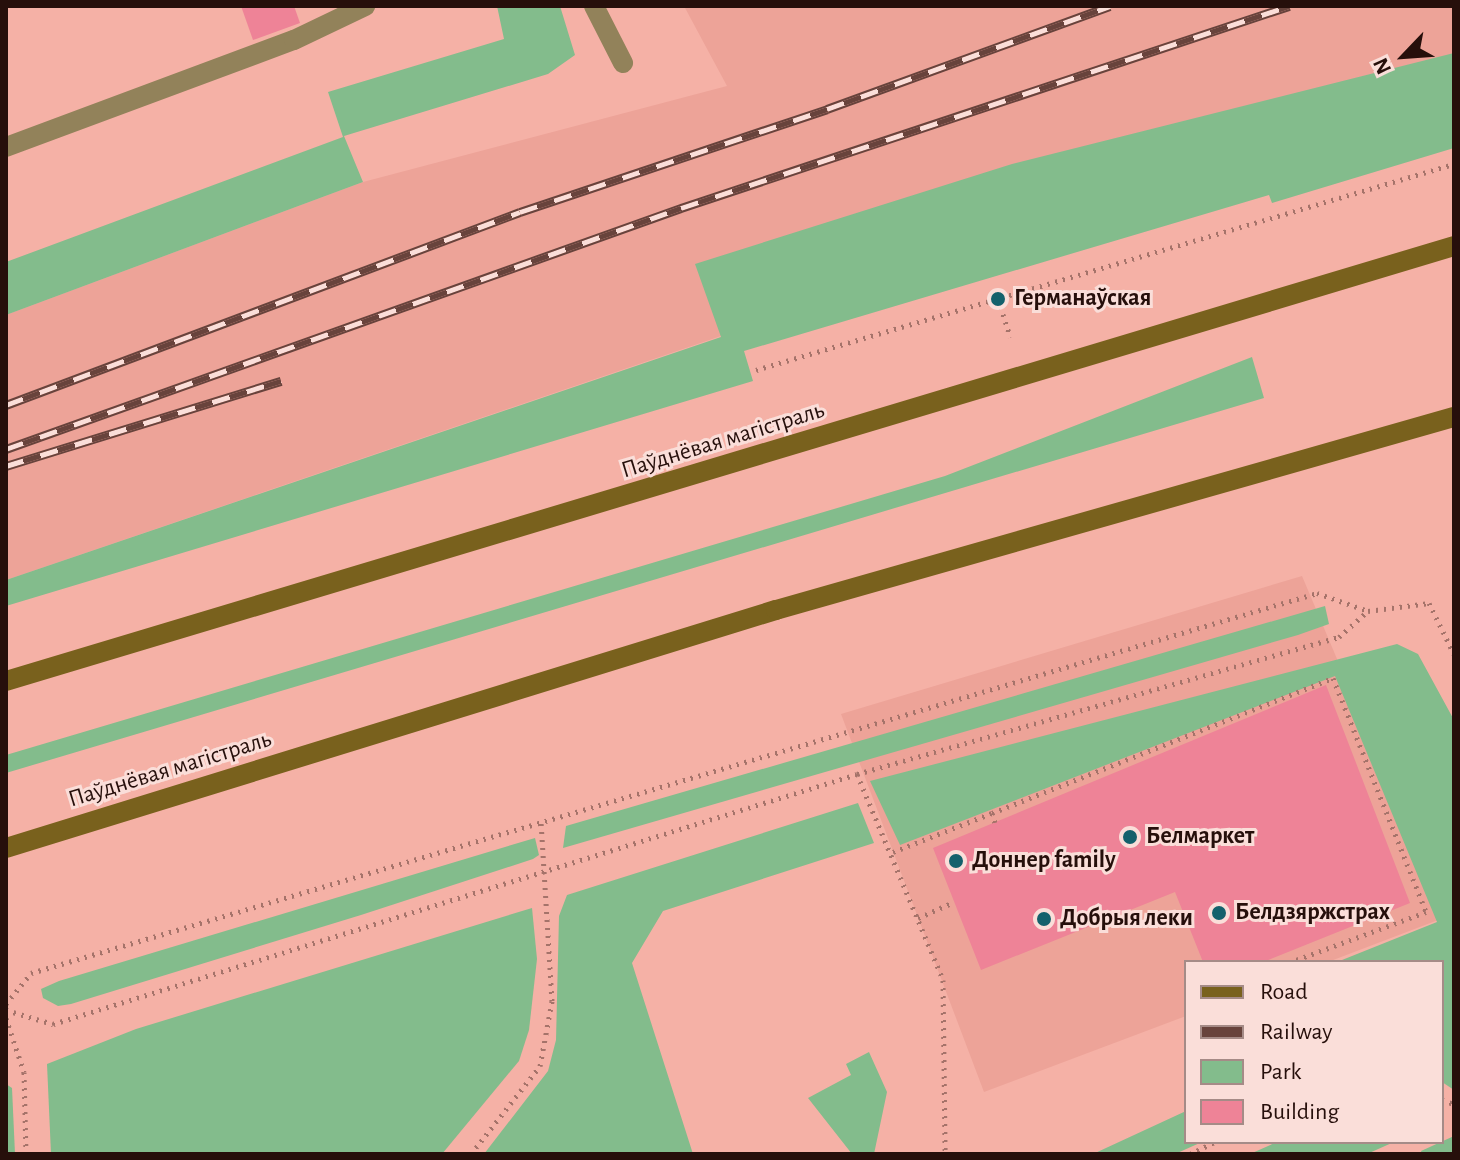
<!DOCTYPE html>
<html>
<head>
<meta charset="utf-8">
<style>
	body { margin:0 }
	#map { position:relative; width:1460px; height:1160px; overflow:hidden; background:#f5b1a6; font-family:"Alegreya Sans",sans-serif }
	div>[style] { position:absolute }
	.built>* { inset:0; background:#eda398 }
	.green>* { inset:0; background:#83bc8c }
	.building>* { inset:0; background:#ee8397 }
	.path>* { height:5px; margin-top:-2.5px; transform-origin:0; background:repeating-linear-gradient(90deg,#a5736a 0 2px,transparent 0 8px) }
	.service>* { height:20px; margin:-10px; padding:0 10px; transform-origin:10px; border-radius:10px; background:#92825a }
	.minor>* { height:20px; margin:-10px; padding:0 10px; transform-origin:10px; border-radius:10px; background:#92825a }
	.secondary>* { height:20px; margin:-10px; padding:0 10px; transform-origin:10px; border-radius:10px; background:#79611d }
	.rail>* { height:9px; margin-top:-4.5px; transform-origin:0; background:repeating-linear-gradient(90deg,#faded9 0 18px,#68433c 0 36px); box-sizing:border-box; border-block:2px solid #68433c }
	.dots>* { width:22px; height:22px; translate:-50% -50%; box-sizing:border-box; border:4px solid #faded9; border-radius:50% }
	span { translate:-50% -50%; white-space:nowrap; text-align:center; line-height:1.15; -webkit-text-stroke:6px #faded9; paint-order:stroke }
	.poi-label { font-size:24px; color:#260f0b; font-weight:700 }
	.left { translate:0 -50%; text-align:left }
	.street-label { font-size:24px; color:#260f0b }
	.frame { position:absolute; inset:0; border:8px solid #260f0b; pointer-events:none }
	.legend { position:absolute; left:1184px; top:960px; width:260px; height:184px; box-sizing:border-box; background:#faded9; border:2px solid #a58b87; margin:0; padding:10px 14px; list-style:none; font-size:24px; color:#260f0b }
	.legend li { display:flex; align-items:center; gap:16px; height:40px }
	.legend b { width:40px; border:2px solid #a58b87 }
	.north { position:absolute; left:1364px; top:16px; width:80px; height:80px; -webkit-text-stroke:6px #faded9; paint-order:stroke; rotate:245deg; font-size:22px; font-weight:700; line-height:32px; text-align:center; color:#260f0b }
	.north::after { content:''; display:block; margin:auto; width:28px; height:36px; background:#260f0b; clip-path:polygon(50% 0,100% 100%,50% 72%,0 100%) }
</style>
</head>
<body>
<div id="map">
	<div class="built">
		<div style="clip-path:polygon(684px 6px,1454px 6px,1454px 124px,721px 336px,6px 580px,6px 315px,363px 182px,727px 86px)"></div>
		<div style="clip-path:polygon(1302px 576px,1446px 917px,1328px 962px,1186px 962px,1186px 1016px,984px 1092px,841px 714px)"></div>
	</div>
	<div class="green">
		<div style="clip-path:polygon(497px 6px,560px 6px,575px 55px,548px 74px,344px 136px,363px 182px,6px 315px,6px 262px,343px 137px,328px 92px,504px 39px)"></div>
		<div style="clip-path:polygon(1454px 53px,1454px 148px,1272px 203px,1269px 195px,744px 351px,753px 381px,6px 606px,6px 580px,721px 337px,695px 264px,1012px 164px)"></div>
		<div style="clip-path:polygon(1252px 357px,1264px 398px,6px 773px,6px 755px,945px 476px)"></div>
		<div style="clip-path:polygon(1325px 606px,1329px 624px,1298px 635px,563px 848px,566px 826px)"></div>
		<div style="clip-path:polygon(1397px 644px,1418px 654px,1454px 720px,1454px 1090px,1442px 1082px,1442px 962px,1337px 962px,1437px 922px,1335px 676px,900px 845px,870px 781px)"></div>
		<div style="clip-path:polygon(858px 803px,874px 843px,663px 911px,632px 963px,693px 1154px,484px 1154px,548px 1071px,556px 1040px,559px 916px,567px 895px)"></div>
		<div style="clip-path:polygon(535px 838px,539px 855px,533px 859px,361px 915px,71px 1004px,58px 1006px,43px 998px,41px 989px,59px 981px)"></div>
		<div style="clip-path:polygon(532px 908px,537px 959px,529px 1030px,519px 1061px,442px 1154px,51px 1154px,47px 1064px,136px 1029px)"></div>
		<div style="clip-path:polygon(869px 1052px,887px 1092px,874px 1154px,852px 1154px,808px 1098px,851px 1075px,846px 1064px)"></div>
		<div style="clip-path:polygon(6px 1084px,12px 1088px,15px 1154px,6px 1154px)"></div>
		<div style="clip-path:polygon(1186px 1111px,1186px 1142px,1202px 1142px,1175px 1154px,1093px 1154px)"></div>
		<div style="clip-path:polygon(1454px 1136px,1454px 1154px,1422px 1154px,1421px 1151px)"></div>
		<div style="clip-path:polygon(1277px 1142px,1394px 1142px,1367px 1154px,1250px 1154px)"></div>
	</div>
	<div class="building">
		<div style="clip-path:polygon(241px 6px,294px 6px,300px 23px,253px 40px)"></div>
		<div style="clip-path:polygon(1326px 685px,1410px 903px,1263px 962px,1203px 962px,1175px 892px,981px 970px,933px 848px)"></div>
	</div>
	<div class="path">
		<div style="left:998px;top:299px;width:40px;rotate:72deg"></div>
		<div style="left:756px;top:370px;width:728px;rotate:-16.44deg"></div>
		<div style="left:857px;top:774px;width:223px;rotate:67.3deg"></div>
		<div style="left:943px;top:980px;width:174px;rotate:89.3deg"></div>
		<div style="left:992px;top:813px;width:367px;rotate:-21.6deg"></div>
		<div style="left:1333px;top:678px;width:252px;rotate:68.3deg"></div>
		<div style="left:1426px;top:912px;width:144px;rotate:159.7deg"></div>
		<div style="left:893px;top:852px;width:106px;rotate:-21.5deg"></div>
		<div style="left:992px;top:813px;width:10px;rotate:73deg"></div>
		<div style="left:918px;top:918px;width:39px;rotate:-24deg"></div>
		<div style="left:6px;top:1004px;width:40px;rotate:-51deg"></div>
		<div style="left:31px;top:973px;width:1341px;rotate:-16.46deg"></div>
		<div style="left:1317px;top:593px;width:54px;rotate:19.4deg"></div>
		<div style="left:6px;top:1010px;width:49px;rotate:16.6deg"></div>
		<div style="left:53px;top:1024px;width:842px;rotate:-17.27deg"></div>
		<div style="left:857px;top:774px;width:501px;rotate:-15.87deg"></div>
		<div style="left:1339px;top:637px;width:39px;rotate:-42deg"></div>
		<div style="left:1368px;top:611px;width:62px;rotate:-7.5deg"></div>
		<div style="left:1429px;top:603px;width:57px;rotate:63.9deg"></div>
		<div style="left:6px;top:1018px;width:57px;rotate:71.6deg"></div>
		<div style="left:24px;top:1072px;width:82px;rotate:88.6deg"></div>
		<div style="left:1442px;top:1100px;width:13px;rotate:18deg"></div>
		<div style="left:471px;top:1154px;width:112px;rotate:-51.9deg"></div>
		<div style="left:540px;top:1066px;width:66px;rotate:-79.5deg"></div>
		<div style="left:552px;top:1001px;width:179px;rotate:-93.5deg"></div>
		<div style="left:1190px;top:1154px;width:28px;rotate:-26deg"></div>
	</div>
	<div class="service">
		<div style="left:6px;top:147px;width:307px;rotate:-20.4deg"></div>
		<div style="left:294px;top:40px;width:79px;rotate:-25.6deg"></div>
	</div>
	<div class="minor">
		<div style="left:594px;top:6px;width:64px;rotate:63deg"></div>
	</div>
	<div class="secondary">
		<div style="left:6px;top:681px;width:1512px;rotate:-16.72deg"></div>
		<div style="left:6px;top:848px;width:806px;rotate:-17.18deg"></div>
		<div style="left:776px;top:610px;width:705px;rotate:-15.89deg"></div>
	</div>
	<div class="rail">
		<div style="left:6px;top:405px;width:549px;rotate:-20.58deg"></div>
		<div style="left:520px;top:212px;width:324px;rotate:-18.5deg"></div>
		<div style="left:827px;top:109px;width:301px;rotate:-20deg"></div>
		<div style="left:6px;top:449px;width:717px;rotate:-19.65deg"></div>
		<div style="left:681px;top:208px;width:641px;rotate:-18.38deg"></div>
		<div style="left:6px;top:466px;width:288px;rotate:-17.2deg"></div>
	</div>
	<div class="dots">
		<div style="left:998px;top:299px;background:#14616c"></div>
		<div style="left:1130px;top:837px;background:#14616c"></div>
		<div style="left:956px;top:861px;background:#14616c"></div>
		<div style="left:1219px;top:913px;background:#14616c"></div>
		<div style="left:1044px;top:919px;background:#14616c"></div>
	</div>
	<div class="poi-label">
		<span class="left" style="left:1014px;top:299px">Германаўская</span>
		<span class="left" style="left:1146px;top:837px">Белмаркет</span>
		<span class="left" style="left:972px;top:861px">Доннер family</span>
		<span class="left" style="left:1235px;top:913px">Белдзяржстрах</span>
		<span class="left" style="left:1060px;top:919px">Добрыя леки</span>
	</div>
	<div class="street-label">
		<span style="left:723px;top:441px;rotate:-17deg">Паўднёвая магістраль</span>
		<span style="left:170px;top:770px;rotate:-17deg">Паўднёвая магістраль</span>
	</div>
	<div class="frame"></div>
	<ul class="legend">
	<li><b style="height:10px;background:#79611d"></b>Road</li>
	<li><b style="height:10px;background:#68433c"></b>Railway</li>
	<li><b style="height:22px;background:#83bc8c"></b>Park</li>
	<li><b style="height:22px;background:#ee8397"></b>Building</li>
	</ul>
	<div class="north">N</div>
</div>
</body>
</html>
